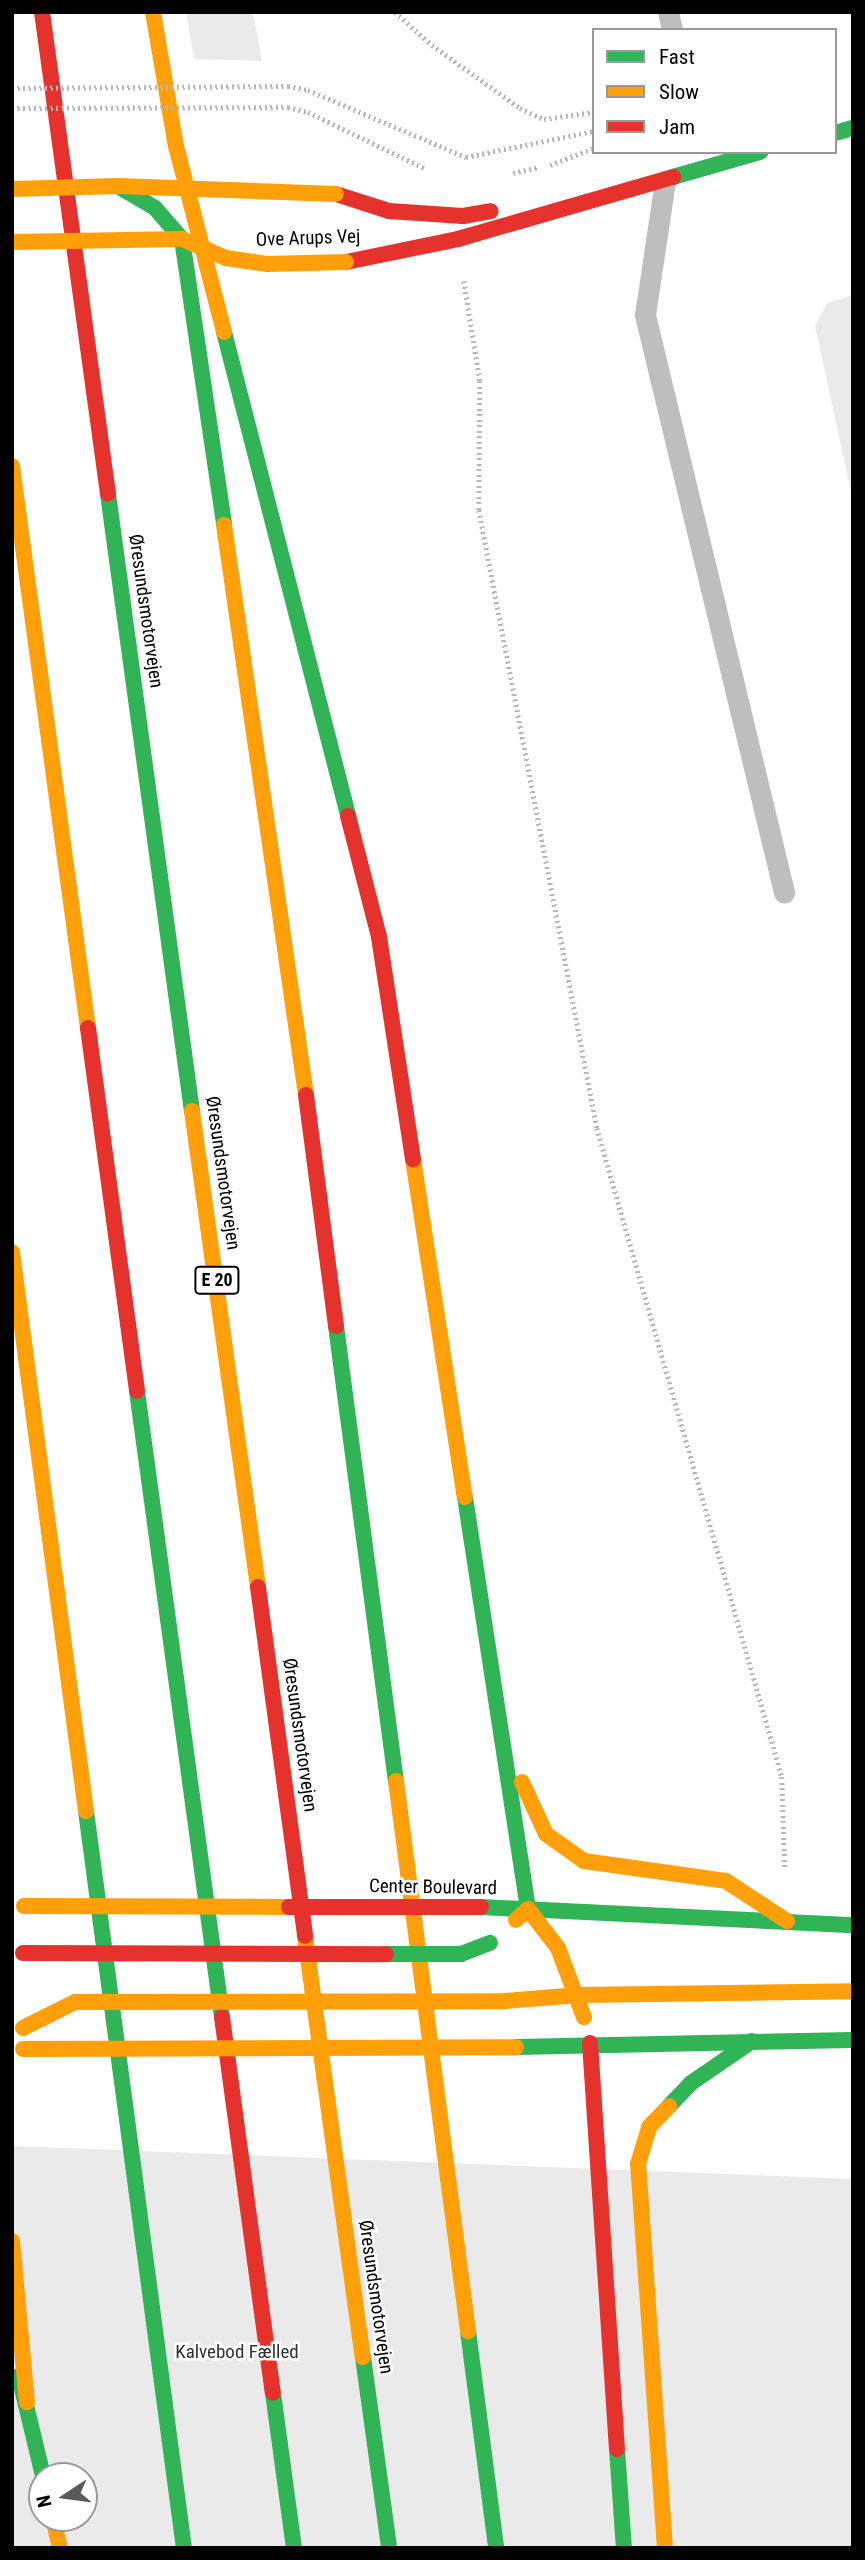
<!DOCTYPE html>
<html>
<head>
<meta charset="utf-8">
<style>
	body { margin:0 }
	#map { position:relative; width:865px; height:2560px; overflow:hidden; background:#fff; font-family:"Roboto Condensed",sans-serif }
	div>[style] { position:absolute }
	.green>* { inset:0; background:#eaeaea }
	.path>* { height:4.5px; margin-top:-2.25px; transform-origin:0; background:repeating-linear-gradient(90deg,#b8b8b8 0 2px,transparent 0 5.5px) }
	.lane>* { height:21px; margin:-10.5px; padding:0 10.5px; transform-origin:10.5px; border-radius:10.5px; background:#bebebe }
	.fast>* { height:16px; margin:-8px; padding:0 8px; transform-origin:8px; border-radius:8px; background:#30b455 }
	.slow>* { height:16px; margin:-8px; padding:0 8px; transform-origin:8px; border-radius:8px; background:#ff9f0a }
	.jam>* { height:16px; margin:-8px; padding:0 8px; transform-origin:8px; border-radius:8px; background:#e5322d }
	.path-bridge>* { height:4.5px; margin-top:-2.25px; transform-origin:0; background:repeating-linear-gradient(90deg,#b8b8b8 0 2px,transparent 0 5.5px) }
	.fast-bridge>* { height:16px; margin:-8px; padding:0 8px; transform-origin:8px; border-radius:8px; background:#30b455 }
	.slow-bridge>* { height:16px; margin:-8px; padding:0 8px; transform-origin:8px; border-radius:8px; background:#ff9f0a }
	.jam-bridge>* { height:16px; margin:-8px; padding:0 8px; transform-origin:8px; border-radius:8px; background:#e5322d }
	span { translate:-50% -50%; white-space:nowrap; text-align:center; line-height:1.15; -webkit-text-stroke:5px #fff; paint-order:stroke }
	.shield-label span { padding:2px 5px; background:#fff; border:2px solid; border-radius:5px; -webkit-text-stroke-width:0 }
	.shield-label { font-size:18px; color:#000; font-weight:700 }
	.street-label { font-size:19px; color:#000 }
	.park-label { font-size:19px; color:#303030 }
	.frame { position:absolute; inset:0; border:14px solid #000; pointer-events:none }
	.legend { position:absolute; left:592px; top:28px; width:245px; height:126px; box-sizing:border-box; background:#fff; border:2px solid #999; margin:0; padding:9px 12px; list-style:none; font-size:21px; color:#000 }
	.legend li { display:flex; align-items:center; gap:14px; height:35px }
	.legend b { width:35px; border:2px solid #999 }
	.north { position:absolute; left:28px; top:2462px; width:70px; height:70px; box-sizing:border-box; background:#fff; border:2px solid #999; border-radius:50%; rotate:257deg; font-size:19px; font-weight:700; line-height:28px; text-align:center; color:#000 }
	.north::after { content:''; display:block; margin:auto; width:24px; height:32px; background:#595959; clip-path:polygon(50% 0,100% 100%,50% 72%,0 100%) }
</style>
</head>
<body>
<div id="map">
	<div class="green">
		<div style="clip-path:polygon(186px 12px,253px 12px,262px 61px,194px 59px)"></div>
		<div style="clip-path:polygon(853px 295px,853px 501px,815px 326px,827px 303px)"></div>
		<div style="clip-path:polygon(evenodd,12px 2146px,853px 2179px,853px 2548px,12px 2548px,12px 2146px,42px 2476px,84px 2476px,84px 2518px,42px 2518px,42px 2476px)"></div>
	</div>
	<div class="path">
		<div style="left:395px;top:12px;width:50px;rotate:41.7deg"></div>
		<div style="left:432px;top:45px;width:108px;rotate:35.6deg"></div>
		<div style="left:520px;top:108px;width:26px;rotate:25deg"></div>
		<div style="left:544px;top:119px;width:50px;rotate:-8deg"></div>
		<div style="left:288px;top:86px;width:20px;rotate:11deg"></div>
		<div style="left:308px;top:90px;width:172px;rotate:23deg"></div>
		<div style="left:466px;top:157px;width:131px;rotate:-11.5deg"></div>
		<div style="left:288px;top:107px;width:21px;rotate:14deg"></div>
		<div style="left:308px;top:112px;width:129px;rotate:25.8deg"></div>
		<div style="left:550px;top:165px;width:47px;rotate:-21.1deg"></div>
		<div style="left:513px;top:173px;width:26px;rotate:-13deg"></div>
		<div style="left:464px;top:281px;width:101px;rotate:80.9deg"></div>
		<div style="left:480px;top:381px;width:129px;rotate:90.4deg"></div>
		<div style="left:479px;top:510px;width:629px;rotate:79.19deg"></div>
		<div style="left:597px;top:1128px;width:675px;rotate:74.09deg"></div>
		<div style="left:782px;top:1777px;width:92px;rotate:88.1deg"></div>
	</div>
	<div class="lane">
		<div style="left:668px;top:12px;width:18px;rotate:77deg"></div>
		<div style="left:665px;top:181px;width:135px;rotate:98.5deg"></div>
		<div style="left:645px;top:315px;width:594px;rotate:76.46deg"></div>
	</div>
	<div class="fast">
		<div style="left:835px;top:133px;width:19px;rotate:-16deg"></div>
		<div style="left:673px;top:177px;width:91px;rotate:-16deg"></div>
		<div style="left:118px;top:186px;width:43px;rotate:30.7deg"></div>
		<div style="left:155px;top:208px;width:41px;rotate:48.9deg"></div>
		<div style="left:182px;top:239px;width:289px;rotate:81.6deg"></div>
		<div style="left:224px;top:332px;width:500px;rotate:75.6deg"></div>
		<div style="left:108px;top:494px;width:623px;rotate:82.25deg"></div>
		<div style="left:336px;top:1326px;width:459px;rotate:82.5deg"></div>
		<div style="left:137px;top:1391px;width:632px;rotate:82.27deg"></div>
		<div style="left:465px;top:1497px;width:417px;rotate:81.3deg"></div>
		<div style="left:86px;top:1811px;width:743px;rotate:82.43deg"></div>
		<div style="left:481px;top:1907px;width:372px;rotate:2.8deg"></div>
		<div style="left:516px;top:2047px;width:337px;rotate:-1.2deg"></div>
		<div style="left:669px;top:2106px;width:32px;rotate:-46deg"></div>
		<div style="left:691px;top:2083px;width:74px;rotate:-34.5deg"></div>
		<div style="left:468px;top:2331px;width:219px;rotate:82.6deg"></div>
		<div style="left:363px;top:2357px;width:193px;rotate:82.2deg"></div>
		<div style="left:19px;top:2376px;width:103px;rotate:76.5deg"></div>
		<div style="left:273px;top:2393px;width:156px;rotate:82.3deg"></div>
		<div style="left:617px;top:2449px;width:99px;rotate:86deg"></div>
	</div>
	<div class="slow">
		<div style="left:153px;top:12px;width:136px;rotate:80.3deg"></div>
		<div style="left:176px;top:146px;width:192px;rotate:75.5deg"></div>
		<div style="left:12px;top:466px;width:567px;rotate:82.3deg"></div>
		<div style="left:224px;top:525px;width:576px;rotate:81.81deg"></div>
		<div style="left:192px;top:1111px;width:481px;rotate:82.1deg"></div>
		<div style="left:413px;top:1159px;width:342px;rotate:81.3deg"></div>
		<div style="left:12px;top:1252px;width:564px;rotate:82.46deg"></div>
		<div style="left:396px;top:1781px;width:555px;rotate:82.54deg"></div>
		<div style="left:522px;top:1782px;width:57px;rotate:65.2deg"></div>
		<div style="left:546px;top:1834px;width:47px;rotate:35.4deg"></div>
		<div style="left:584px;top:1861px;width:143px;rotate:8deg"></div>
		<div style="left:726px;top:1881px;width:73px;rotate:33.3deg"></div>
		<div style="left:516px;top:1920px;width:16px;rotate:-43deg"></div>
		<div style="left:528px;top:1909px;width:49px;rotate:52.4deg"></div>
		<div style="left:558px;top:1948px;width:74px;rotate:69.4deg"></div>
		<div style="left:305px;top:1936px;width:425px;rotate:82.2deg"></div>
		<div style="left:505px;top:2001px;width:74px;rotate:-4.6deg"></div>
		<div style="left:579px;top:1995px;width:274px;rotate:-0.8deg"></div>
		<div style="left:12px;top:2241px;width:162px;rotate:84.7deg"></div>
		<div style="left:53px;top:2518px;width:31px;rotate:77deg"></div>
		<div style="left:665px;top:2548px;width:385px;rotate:-94deg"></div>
		<div style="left:638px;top:2164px;width:39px;rotate:-73deg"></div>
		<div style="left:649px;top:2127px;width:29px;rotate:-46deg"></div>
	</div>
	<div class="jam">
		<div style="left:42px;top:12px;width:486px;rotate:82.2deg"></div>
		<div style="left:336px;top:194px;width:56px;rotate:17.8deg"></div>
		<div style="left:389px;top:211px;width:74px;rotate:3.9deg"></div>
		<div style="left:463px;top:216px;width:28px;rotate:-10deg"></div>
		<div style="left:346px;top:262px;width:114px;rotate:-11.6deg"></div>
		<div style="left:458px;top:239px;width:224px;rotate:-16.1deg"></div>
		<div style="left:348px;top:816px;width:125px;rotate:75.6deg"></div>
		<div style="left:379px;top:937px;width:225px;rotate:81.3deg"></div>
		<div style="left:88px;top:1028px;width:366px;rotate:82.3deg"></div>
		<div style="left:306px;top:1095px;width:233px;rotate:82.6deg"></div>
		<div style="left:258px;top:1587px;width:352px;rotate:82.3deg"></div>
		<div style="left:222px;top:2017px;width:379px;rotate:82.3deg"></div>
		<div style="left:590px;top:2043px;width:407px;rotate:86.2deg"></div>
	</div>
	<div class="path-bridge">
		<div style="left:12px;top:88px;width:276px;rotate:-0.4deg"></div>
		<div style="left:12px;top:108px;width:276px;rotate:-0.2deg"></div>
	</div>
	<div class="fast-bridge">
		<div style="left:386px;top:1954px;width:75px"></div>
		<div style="left:461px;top:1954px;width:31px;rotate:-21deg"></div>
	</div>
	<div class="slow-bridge">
		<div style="left:12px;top:189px;width:106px;rotate:-1.6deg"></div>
		<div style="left:118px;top:186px;width:218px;rotate:2.1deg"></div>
		<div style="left:12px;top:242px;width:170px;rotate:-1deg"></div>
		<div style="left:182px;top:239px;width:48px;rotate:23.4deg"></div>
		<div style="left:226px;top:258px;width:41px;rotate:8.3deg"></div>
		<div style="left:267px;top:264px;width:79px;rotate:-1.5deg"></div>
		<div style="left:24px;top:1906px;width:265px;rotate:0.2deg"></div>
		<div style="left:23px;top:2028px;width:58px;rotate:-26.6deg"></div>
		<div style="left:75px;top:2002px;width:430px;rotate:-0.1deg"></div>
		<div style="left:23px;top:2049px;width:493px;rotate:-0.2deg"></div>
	</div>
	<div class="jam-bridge">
		<div style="left:289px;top:1907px;width:192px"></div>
		<div style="left:23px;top:1953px;width:363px;rotate:0.2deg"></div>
	</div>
	<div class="shield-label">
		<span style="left:217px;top:1280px">E 20</span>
	</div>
	<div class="street-label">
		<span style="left:308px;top:238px;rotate:-2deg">Ove Arups Vej</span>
		<span style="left:146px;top:611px;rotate:82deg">Øresundsmotorvejen</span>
		<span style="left:223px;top:1173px;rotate:82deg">Øresundsmotorvejen</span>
		<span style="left:300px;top:1735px;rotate:82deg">Øresundsmotorvejen</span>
		<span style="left:433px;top:1887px;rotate:1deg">Center Boulevard</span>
		<span style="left:376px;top:2297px;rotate:82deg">Øresundsmotorvejen</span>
	</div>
	<div class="park-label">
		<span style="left:237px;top:2352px">Kalvebod Fælled</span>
	</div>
	<div class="frame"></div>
	<ul class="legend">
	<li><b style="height:9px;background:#30b455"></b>Fast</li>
	<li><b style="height:9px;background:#ff9f0a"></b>Slow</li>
	<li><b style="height:9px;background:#e5322d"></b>Jam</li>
	</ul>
	<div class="north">N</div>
</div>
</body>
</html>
